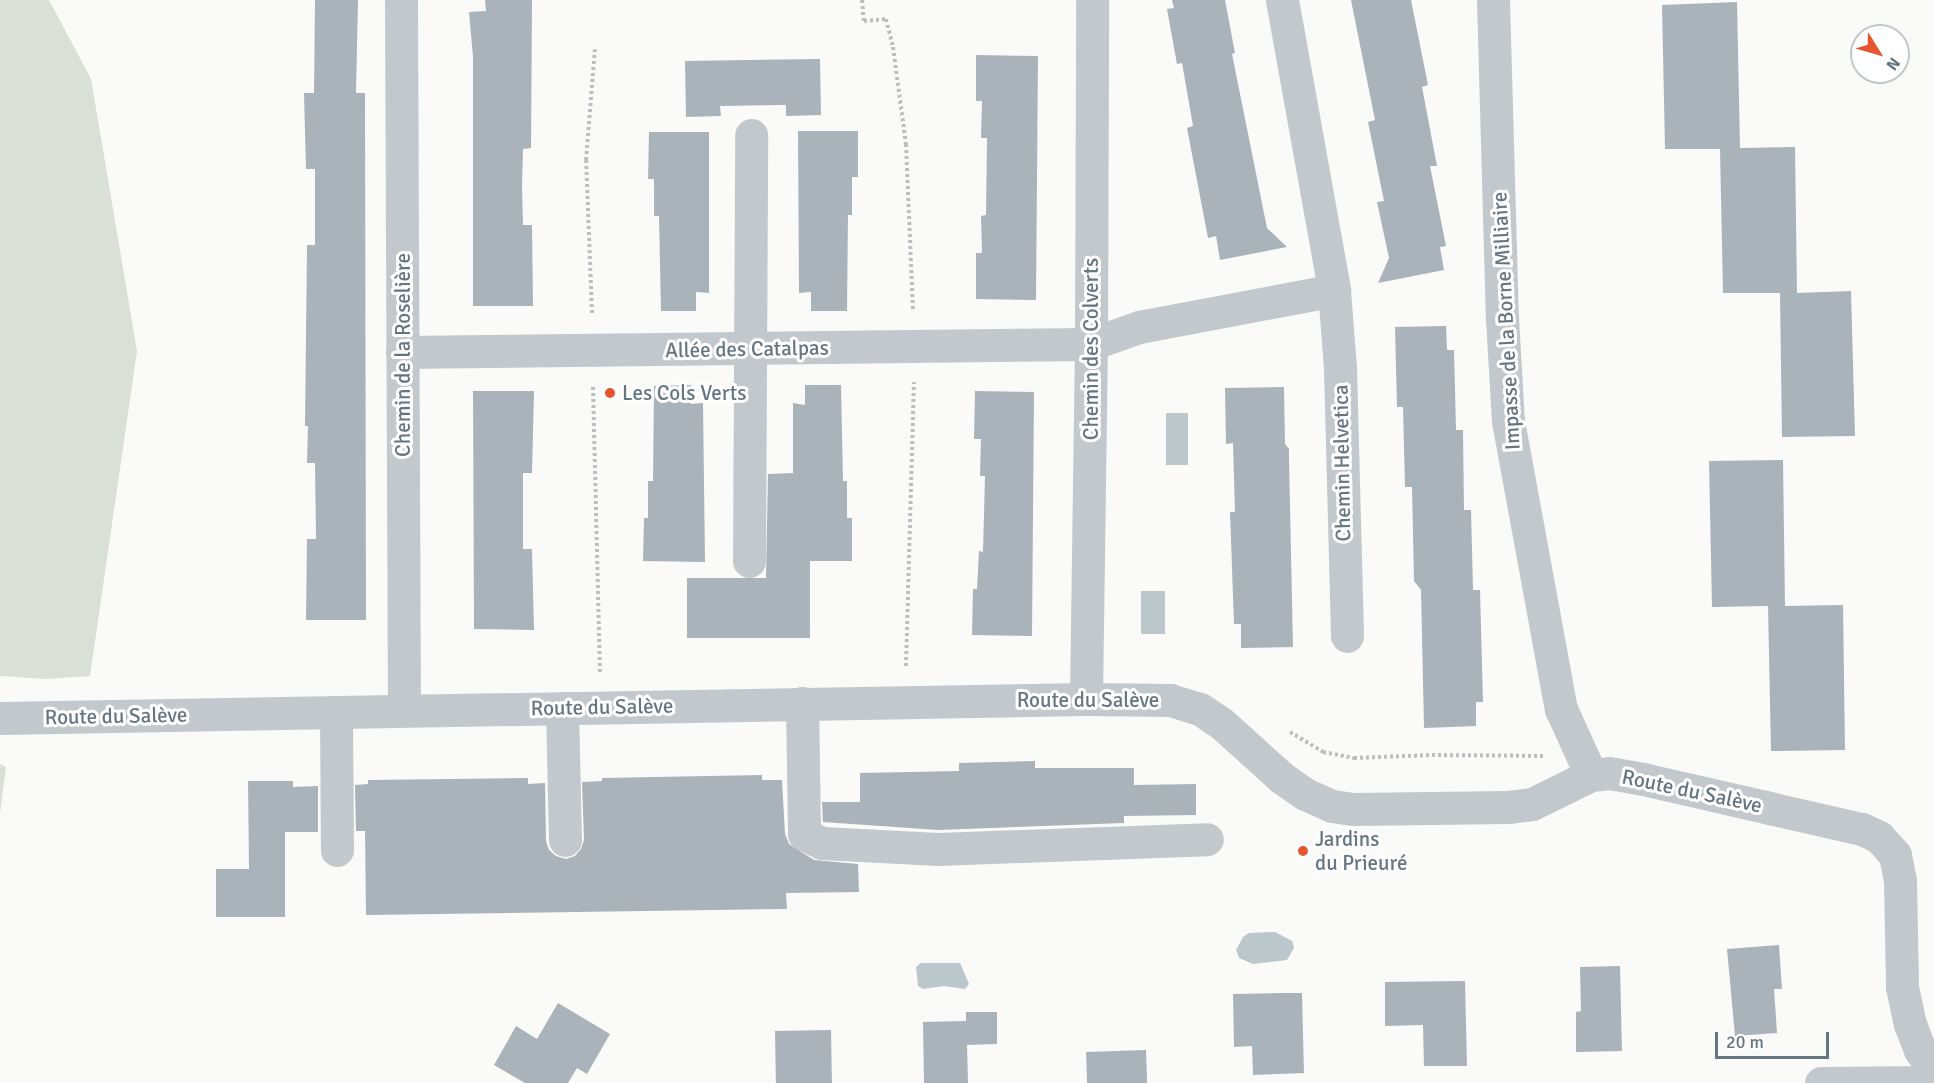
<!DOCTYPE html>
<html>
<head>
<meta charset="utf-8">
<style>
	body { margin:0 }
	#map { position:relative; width:1934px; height:1083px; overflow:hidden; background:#fafaf8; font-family:Signika,sans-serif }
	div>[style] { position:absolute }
	.green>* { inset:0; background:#dadfd7 }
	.water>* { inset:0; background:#bbc7cb; transform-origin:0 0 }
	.building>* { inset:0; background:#aab3b9; transform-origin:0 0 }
	.path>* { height:4px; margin-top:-2px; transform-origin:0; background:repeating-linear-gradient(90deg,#bbbfc2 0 3px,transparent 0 6px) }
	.minor>* { height:33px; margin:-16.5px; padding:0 16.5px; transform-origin:16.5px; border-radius:16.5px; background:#c3c8cc }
	.dots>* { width:16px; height:16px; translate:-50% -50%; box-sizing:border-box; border:3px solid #fff; border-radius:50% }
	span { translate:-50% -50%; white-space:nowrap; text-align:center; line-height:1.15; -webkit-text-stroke:6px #fff; paint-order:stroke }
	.street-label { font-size:21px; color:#657683 }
	.poi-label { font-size:21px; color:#657683 }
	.left { translate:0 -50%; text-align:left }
	.north { position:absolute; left:1850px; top:24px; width:60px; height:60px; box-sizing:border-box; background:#fff; border:2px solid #c1c8cd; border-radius:50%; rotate:127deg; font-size:16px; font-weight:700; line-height:24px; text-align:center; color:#657683 }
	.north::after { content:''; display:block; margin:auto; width:21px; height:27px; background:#e4572e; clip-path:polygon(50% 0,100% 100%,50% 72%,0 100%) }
	.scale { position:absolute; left:1715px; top:1032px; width:114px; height:27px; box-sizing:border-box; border:3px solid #657683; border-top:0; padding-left:8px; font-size:18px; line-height:21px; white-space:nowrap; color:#657683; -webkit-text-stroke:4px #fff; paint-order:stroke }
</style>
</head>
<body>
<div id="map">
	<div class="green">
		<div style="clip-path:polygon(0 0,49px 0,91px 79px,137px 351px,90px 676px,46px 679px,0 676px)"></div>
		<div style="clip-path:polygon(0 764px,6px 767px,0 814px)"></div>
	</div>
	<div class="water">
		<div style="left:1166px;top:413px;width:22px;height:52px"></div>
		<div style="left:1141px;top:591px;width:24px;height:43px"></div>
		<div style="clip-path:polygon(1275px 932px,1292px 941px,1294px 948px,1287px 960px,1253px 964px,1239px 958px,1236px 950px,1243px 937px,1249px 933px)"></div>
		<div style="clip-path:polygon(921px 963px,960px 963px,969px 984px,965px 989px,944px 986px,923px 989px,918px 986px,916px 967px)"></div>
	</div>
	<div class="building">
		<div style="clip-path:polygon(315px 0,358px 0,356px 93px,365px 93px,366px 620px,306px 620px,307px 539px,316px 539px,315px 463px,307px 463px,308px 426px,305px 426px,307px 245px,315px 245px,315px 169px,306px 169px,304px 93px,314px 93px)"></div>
		<div style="clip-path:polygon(485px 0,532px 0,531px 148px,523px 149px,522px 186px,523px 225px,532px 225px,533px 306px,473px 306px,473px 57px,469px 12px,486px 11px)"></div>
		<div style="clip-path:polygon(1172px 0,1225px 0,1235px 53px,1232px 54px,1267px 228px,1287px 247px,1220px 260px,1216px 236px,1208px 238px,1187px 128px,1193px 126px,1182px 63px,1177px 64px,1167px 9px,1174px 8px)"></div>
		<div style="clip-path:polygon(1351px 0,1411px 0,1428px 85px,1422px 87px,1437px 166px,1430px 166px,1446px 246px,1440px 247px,1444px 270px,1378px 283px,1389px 258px,1377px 202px,1384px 201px,1368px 122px,1375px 120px)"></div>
		<div style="clip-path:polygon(1737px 2px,1740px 148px,1795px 147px,1797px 293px,1851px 291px,1855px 436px,1782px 437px,1780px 293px,1785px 293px,1723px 293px,1720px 149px,1665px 149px,1662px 5px)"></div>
		<div style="clip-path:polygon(976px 55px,1038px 56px,1036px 300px,976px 299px,976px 253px,982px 253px,981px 216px,986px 215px,987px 138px,981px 138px,982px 101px,976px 101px)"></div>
		<div style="clip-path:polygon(820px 59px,821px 115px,786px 116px,786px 105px,720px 106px,721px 116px,686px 117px,685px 61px)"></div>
		<div style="clip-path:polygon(798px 131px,858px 131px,858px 177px,852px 177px,852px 215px,848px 215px,847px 311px,811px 311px,811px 292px,799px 293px)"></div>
		<div style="clip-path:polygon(649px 132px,709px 132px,709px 293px,696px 292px,696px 311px,661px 311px,659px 216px,654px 216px,654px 179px,648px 179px)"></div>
		<div style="clip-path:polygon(1446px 326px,1447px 350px,1454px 350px,1456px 430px,1463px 430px,1464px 510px,1471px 510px,1473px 590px,1480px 590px,1483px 702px,1476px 702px,1476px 726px,1424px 728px,1421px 590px,1414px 581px,1412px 487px,1405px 487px,1403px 407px,1397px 407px,1395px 327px)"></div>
		<div style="clip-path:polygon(691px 385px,691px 404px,703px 403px,705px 562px,643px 561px,644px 518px,648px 518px,648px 481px,653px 481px,654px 386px)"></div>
		<div style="clip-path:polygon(805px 385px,841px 385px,843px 481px,847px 481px,847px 518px,852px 518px,852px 561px,810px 561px,810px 638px,687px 638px,687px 578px,766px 578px,768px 474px,793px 473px,793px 403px,805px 405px)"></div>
		<div style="clip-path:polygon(1284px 387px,1285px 444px,1289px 449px,1289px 459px,1293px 647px,1241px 648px,1241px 624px,1234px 624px,1230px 512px,1235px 512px,1233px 443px,1226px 444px,1225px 388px)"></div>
		<div style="clip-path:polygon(473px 391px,534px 391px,532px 473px,523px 473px,523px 549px,532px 549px,534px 630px,474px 629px)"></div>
		<div style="clip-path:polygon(975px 391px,1034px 392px,1032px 636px,972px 635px,973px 589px,977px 589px,979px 551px,983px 552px,985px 476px,980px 476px,981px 439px,974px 439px)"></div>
		<div style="clip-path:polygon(1783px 460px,1785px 606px,1843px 605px,1845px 750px,1771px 751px,1768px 606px,1712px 607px,1709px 461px)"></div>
		<div style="clip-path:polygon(1035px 761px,1035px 768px,1134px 768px,1134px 785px,1196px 784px,1196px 815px,1124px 816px,1124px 823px,938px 830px,823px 822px,822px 802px,860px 802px,860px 773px,959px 771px,959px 763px)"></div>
		<div style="clip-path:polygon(762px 775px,762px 780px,782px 780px,785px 834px,789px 844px,814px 860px,858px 864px,859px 892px,786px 893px,787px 909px,366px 915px,365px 831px,356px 831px,355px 785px,368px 784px,368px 780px,528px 778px,528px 784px,545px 783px,546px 841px,549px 850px,556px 856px,566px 859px,575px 856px,581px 849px,584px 840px,582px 782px,602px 781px,602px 778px)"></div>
		<div style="clip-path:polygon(248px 781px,293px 781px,293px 787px,318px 786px,318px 832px,285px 832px,285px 917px,216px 917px,216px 869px,249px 869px)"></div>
		<div style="clip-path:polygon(1779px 945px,1782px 989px,1774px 989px,1777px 1033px,1735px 1036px,1727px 949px)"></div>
		<div style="clip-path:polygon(1620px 966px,1622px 1051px,1576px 1052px,1576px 1012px,1581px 1011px,1580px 967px)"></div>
		<div style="clip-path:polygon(1465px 981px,1467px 1066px,1424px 1066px,1423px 1025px,1385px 1026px,1385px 982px)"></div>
		<div style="clip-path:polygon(1280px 993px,1302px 993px,1304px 1073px,1253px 1075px,1252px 1046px,1234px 1047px,1233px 994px)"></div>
		<div style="clip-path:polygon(558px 1003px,610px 1034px,587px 1074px,577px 1068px,568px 1083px,525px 1083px,494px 1065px,516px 1026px,537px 1039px)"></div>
		<div style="clip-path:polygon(966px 1012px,997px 1012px,997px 1044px,967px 1045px,968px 1083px,924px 1083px,923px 1022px,966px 1021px)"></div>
		<div style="left:831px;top:1030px;width:53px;height:56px;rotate:89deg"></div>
		<div style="left:1146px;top:1050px;width:33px;height:60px;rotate:88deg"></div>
	</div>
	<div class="path">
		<div style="left:862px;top:0;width:21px;rotate:85deg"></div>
		<div style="left:864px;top:21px;width:22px;rotate:-5deg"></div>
		<div style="left:886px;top:19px;width:29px;rotate:76deg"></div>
		<div style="left:893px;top:47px;width:98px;rotate:82.4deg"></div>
		<div style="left:906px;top:144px;width:168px;rotate:87.6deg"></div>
		<div style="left:592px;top:313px;width:153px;rotate:-92.2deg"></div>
		<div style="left:586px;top:160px;width:111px;rotate:-85.4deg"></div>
		<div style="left:593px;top:387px;width:286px;rotate:88.6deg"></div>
		<div style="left:906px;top:666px;width:284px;rotate:-88.4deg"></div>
		<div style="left:1290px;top:732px;width:39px;rotate:31deg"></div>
		<div style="left:1323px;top:752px;width:32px;rotate:11deg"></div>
		<div style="left:1354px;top:758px;width:78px;rotate:-2.2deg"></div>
		<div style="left:1432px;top:755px;width:111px;rotate:0.5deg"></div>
	</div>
	<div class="minor">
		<div style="left:401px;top:0;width:710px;rotate:89.76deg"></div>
		<div style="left:1282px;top:0;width:295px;rotate:79.8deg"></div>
		<div style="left:1334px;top:290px;width:78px;rotate:85.6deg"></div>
		<div style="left:1340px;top:368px;width:268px;rotate:88.5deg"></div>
		<div style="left:1493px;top:0;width:318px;rotate:88.4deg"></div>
		<div style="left:1502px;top:318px;width:103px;rotate:86.7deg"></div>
		<div style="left:1508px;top:421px;width:293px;rotate:79.6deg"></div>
		<div style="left:1561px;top:709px;width:72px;rotate:65.6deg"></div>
		<div style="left:402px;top:352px;width:689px;rotate:-0.67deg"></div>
		<div style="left:1091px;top:344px;width:51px;rotate:-19.5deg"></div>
		<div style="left:1139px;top:327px;width:198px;rotate:-10.7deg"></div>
		<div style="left:749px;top:561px;width:426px;rotate:-89.7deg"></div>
		<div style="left:1086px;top:699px;width:355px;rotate:-89.2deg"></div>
		<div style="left:1091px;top:344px;width:344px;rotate:-89.8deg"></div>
		<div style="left:802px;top:703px;width:131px;rotate:89.1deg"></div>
		<div style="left:804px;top:834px;width:20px;rotate:27deg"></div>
		<div style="left:822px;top:843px;width:116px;rotate:3deg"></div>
		<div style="left:938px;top:849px;width:269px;rotate:-2.1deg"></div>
		<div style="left:562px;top:708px;width:132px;rotate:88.7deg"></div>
		<div style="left:336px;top:712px;width:138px;rotate:89.6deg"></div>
		<div style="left:0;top:718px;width:1086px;rotate:-1deg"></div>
		<div style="left:1086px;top:699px;width:84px;rotate:0.7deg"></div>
		<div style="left:1170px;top:700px;width:31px;rotate:17deg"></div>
		<div style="left:1200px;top:709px;width:25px;rotate:34deg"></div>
		<div style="left:1221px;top:723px;width:82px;rotate:42deg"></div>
		<div style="left:1282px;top:778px;width:28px;rotate:35deg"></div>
		<div style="left:1305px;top:794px;width:30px;rotate:24deg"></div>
		<div style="left:1332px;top:806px;width:22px;rotate:8deg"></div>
		<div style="left:1354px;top:809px;width:154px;rotate:-0.7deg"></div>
		<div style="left:1508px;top:807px;width:24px;rotate:-7deg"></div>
		<div style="left:1532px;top:804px;width:66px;rotate:-26.2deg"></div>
		<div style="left:1591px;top:775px;width:18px;rotate:-6deg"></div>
		<div style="left:1609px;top:773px;width:35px;rotate:10deg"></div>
		<div style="left:1643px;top:779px;width:225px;rotate:12.9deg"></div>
		<div style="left:1862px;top:829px;width:19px;rotate:25deg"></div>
		<div style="left:1879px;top:837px;width:24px;rotate:48deg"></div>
		<div style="left:1895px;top:855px;width:26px;rotate:79deg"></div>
		<div style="left:1900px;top:881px;width:106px;rotate:88.9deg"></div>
		<div style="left:1902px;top:987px;width:38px;rotate:78deg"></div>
		<div style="left:1910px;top:1024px;width:28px;rotate:69deg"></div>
		<div style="left:1920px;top:1050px;width:24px;rotate:54deg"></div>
		<div style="left:1821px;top:1083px;width:113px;rotate:-0.5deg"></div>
	</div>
	<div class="dots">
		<div style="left:610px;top:393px;background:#e4572e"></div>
		<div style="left:1303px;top:851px;background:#e4572e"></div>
	</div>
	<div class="street-label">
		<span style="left:1506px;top:321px;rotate:-93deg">Impasse de la Borne Milliaire</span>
		<span style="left:747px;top:349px;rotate:-1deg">Allée des Catalpas</span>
		<span style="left:1091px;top:349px;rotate:-90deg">Chemin des Colverts</span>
		<span style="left:403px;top:355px;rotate:-90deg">Chemin de la Roselière</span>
		<span style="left:1342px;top:463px;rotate:-91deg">Chemin Helvetica</span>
		<span style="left:1088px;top:700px">Route du Salève</span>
		<span style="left:602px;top:707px;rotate:-1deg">Route du Salève</span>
		<span style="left:116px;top:716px;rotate:-1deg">Route du Salève</span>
		<span style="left:1692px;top:791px;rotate:12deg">Route du Salève</span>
	</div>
	<div class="poi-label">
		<span class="left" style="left:622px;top:393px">Les Cols Verts</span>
		<span class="left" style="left:1315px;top:851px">Jardins<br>du Prieuré</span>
	</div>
	<div class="north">N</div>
	<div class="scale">20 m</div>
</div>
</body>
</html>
